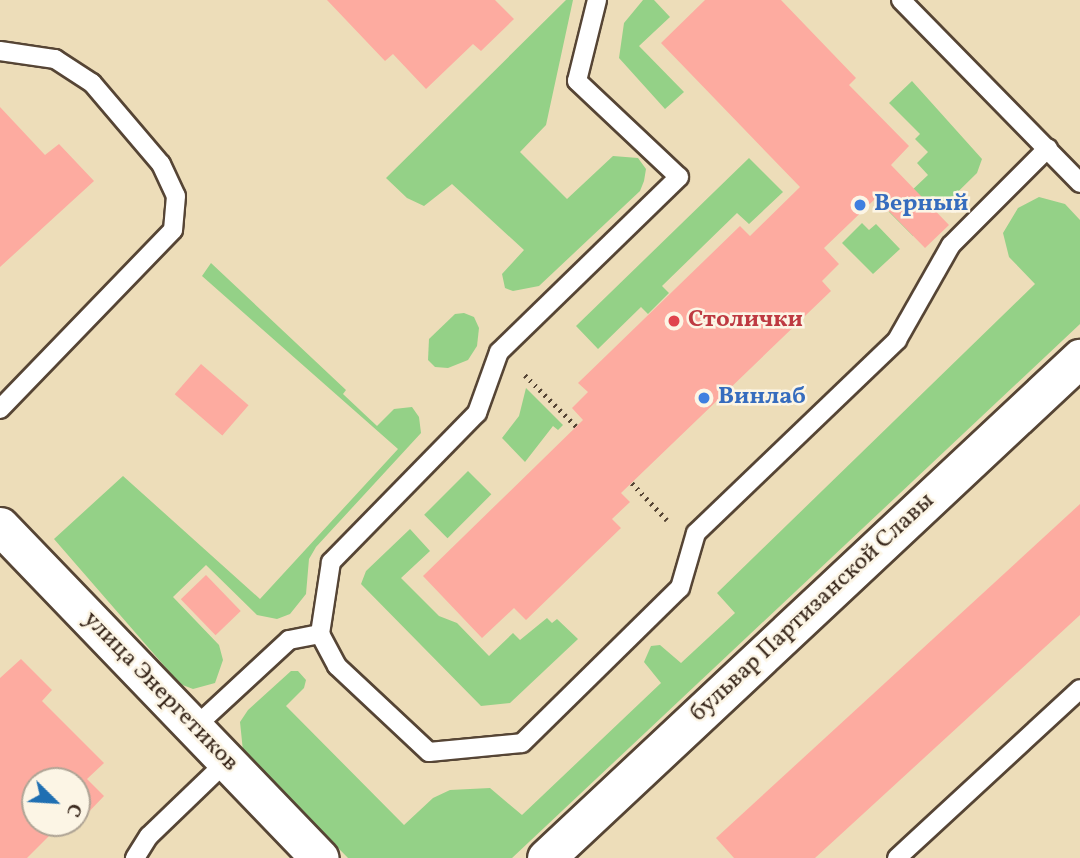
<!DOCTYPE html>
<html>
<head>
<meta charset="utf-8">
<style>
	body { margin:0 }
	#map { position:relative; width:1080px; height:858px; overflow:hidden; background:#edddb9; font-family:Vollkorn,serif }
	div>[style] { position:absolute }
	.green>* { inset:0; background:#94d187; transform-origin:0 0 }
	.building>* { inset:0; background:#fdaba0; transform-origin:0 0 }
	.path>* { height:4.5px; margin-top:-2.25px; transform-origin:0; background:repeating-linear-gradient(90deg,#564535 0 2px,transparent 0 7px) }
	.roads { filter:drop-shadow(2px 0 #564535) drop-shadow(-2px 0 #564535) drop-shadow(0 2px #564535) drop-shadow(0 -2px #564535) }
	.lane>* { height:18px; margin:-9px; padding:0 9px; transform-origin:9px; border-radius:9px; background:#fff }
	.street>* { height:37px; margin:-18.5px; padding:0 18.5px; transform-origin:18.5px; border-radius:18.5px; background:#fff }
	.dots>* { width:19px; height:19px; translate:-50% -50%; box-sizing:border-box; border:4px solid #fcf5e5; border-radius:50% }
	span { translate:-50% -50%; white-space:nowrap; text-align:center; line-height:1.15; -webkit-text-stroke:5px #fcf5e5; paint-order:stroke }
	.shop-label { font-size:24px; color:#366cbe; font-weight:700 }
	.left { translate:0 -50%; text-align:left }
	.health-label { font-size:24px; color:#be3a42; font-weight:700 }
	.street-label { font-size:24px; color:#3b2a1e }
	.north { position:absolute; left:21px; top:767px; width:70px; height:70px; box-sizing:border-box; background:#fcf5e5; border:2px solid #afa495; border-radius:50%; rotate:114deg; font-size:19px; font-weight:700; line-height:28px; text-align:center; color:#3b2a1e }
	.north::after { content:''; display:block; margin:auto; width:24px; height:32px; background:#1f6fb2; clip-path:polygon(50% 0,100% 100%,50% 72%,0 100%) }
</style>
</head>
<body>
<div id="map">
	<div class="green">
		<div style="clip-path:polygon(566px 0,573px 0,546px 125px,520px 152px,567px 199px,613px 156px,638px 158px,646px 169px,644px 181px,640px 191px,539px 286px,513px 291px,505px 288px,502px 274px,524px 250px,452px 184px,424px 206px,407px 198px,386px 178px)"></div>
		<div style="clip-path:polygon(643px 0,654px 0,670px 17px,639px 46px,684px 92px,665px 109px,619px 58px,624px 23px)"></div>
		<div style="clip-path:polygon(912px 81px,982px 159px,977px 173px,913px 236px,889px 212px,928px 175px,917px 163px,928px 152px,915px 139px,920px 134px,889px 103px)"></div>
		<div style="clip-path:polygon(749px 158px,783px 192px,749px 224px,737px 213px,662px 286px,669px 293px,648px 314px,641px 307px,598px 349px,576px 326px)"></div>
		<div style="clip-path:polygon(1039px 197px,1065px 204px,1080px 220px,1080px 324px,512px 858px,348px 858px,243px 751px,240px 722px,248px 710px,291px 671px,298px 671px,306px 680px,304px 688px,286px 706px,404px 825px,433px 798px,450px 790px,490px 788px,522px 815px,661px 683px,644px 662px,651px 646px,660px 645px,681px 663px,735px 613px,717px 593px,1035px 284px,1009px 257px,1003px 233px,1018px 208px)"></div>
		<div style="clip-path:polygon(862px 223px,869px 230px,876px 224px,900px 249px,873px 274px,842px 243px)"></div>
		<div style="clip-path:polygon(211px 263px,346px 390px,343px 394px,377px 426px,394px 409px,412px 407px,419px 417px,421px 433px,316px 547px,309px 559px,306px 594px,290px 614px,277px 619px,257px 615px,206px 565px,173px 597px,219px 645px,223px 660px,215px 683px,193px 689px,180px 684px,54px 539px,123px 476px,260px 599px,398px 449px,202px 276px)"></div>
		<div style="clip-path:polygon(464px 313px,474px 317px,479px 328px,477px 346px,468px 360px,448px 368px,435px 367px,428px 360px,429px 339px,455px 314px)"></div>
		<div style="clip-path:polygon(526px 388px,563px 425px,558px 430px,553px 426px,525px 462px,502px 438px,519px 416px)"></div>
		<div style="left:468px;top:471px;width:33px;height:62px;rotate:45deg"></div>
		<div style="clip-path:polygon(410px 529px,430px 551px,401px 578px,439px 616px,457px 623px,489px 656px,513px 633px,520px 640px,547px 618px,552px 623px,557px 619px,578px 639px,510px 703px,481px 706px,361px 584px,366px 571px)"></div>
	</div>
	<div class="building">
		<div style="clip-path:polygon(327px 0,495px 0,514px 19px,481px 51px,473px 44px,426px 89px,393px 54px,385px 61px)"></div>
		<div style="clip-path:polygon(705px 0,781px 0,856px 78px,849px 85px,909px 146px,891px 165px,949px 225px,925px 248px,876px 198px,824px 248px,839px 264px,822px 281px,831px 291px,621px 493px,630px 502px,612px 519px,621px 528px,526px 620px,514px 608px,482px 638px,423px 576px,583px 420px,572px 408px,588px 392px,578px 383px,740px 226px,750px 236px,800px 187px,661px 43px)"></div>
		<div style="clip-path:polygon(0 107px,45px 155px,59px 144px,94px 181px,0 267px)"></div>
		<div style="left:201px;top:364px;width:63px;height:40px;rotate:41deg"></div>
		<div style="clip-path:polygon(1080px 504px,1080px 615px,815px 858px,734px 858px,716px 838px)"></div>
		<div style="left:206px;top:575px;width:50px;height:35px;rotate:46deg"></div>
		<div style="clip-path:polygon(21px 659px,52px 690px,42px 701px,104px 763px,87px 779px,104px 796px,81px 820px,77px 816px,77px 781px,35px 781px,35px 823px,62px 823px,27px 858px,0 858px,0 678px)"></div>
	</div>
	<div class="path">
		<div style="left:525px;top:375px;width:74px;rotate:45deg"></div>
		<div style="left:632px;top:483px;width:51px;rotate:46.6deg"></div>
	</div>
	<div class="roads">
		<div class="lane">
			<div style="left:597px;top:0;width:83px;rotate:103.9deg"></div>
			<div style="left:577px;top:81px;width:140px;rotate:43.3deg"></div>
			<div style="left:679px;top:177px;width:251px;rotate:135.8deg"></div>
			<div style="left:499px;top:352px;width:65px;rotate:109.8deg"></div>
			<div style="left:477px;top:413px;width:209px;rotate:134.4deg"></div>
			<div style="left:331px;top:562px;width:73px;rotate:98.7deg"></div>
			<div style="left:320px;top:634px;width:36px;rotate:62deg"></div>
			<div style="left:337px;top:666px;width:126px;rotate:43.1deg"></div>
			<div style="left:429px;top:752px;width:93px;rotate:-5.5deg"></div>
			<div style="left:522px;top:743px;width:221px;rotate:-44.5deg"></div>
			<div style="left:680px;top:588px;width:57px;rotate:-73.8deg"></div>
			<div style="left:696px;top:533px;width:279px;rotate:-43.8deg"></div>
			<div style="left:897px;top:340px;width:109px;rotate:-60.4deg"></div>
			<div style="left:951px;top:245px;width:137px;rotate:-45deg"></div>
			<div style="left:901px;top:0;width:256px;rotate:45.6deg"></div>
			<div style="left:0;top:51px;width:56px;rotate:8.3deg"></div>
			<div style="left:55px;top:59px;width:44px;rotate:33deg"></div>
			<div style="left:92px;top:83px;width:106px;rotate:49.6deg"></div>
			<div style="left:161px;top:164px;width:35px;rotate:65deg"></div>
			<div style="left:176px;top:196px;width:34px;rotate:95deg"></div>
			<div style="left:173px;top:230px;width:249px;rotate:134deg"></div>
			<div style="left:195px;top:727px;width:128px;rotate:-42.8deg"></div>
			<div style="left:289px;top:640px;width:32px;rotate:-11deg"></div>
			<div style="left:135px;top:858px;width:26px;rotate:-58deg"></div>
			<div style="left:149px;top:836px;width:108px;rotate:-43.9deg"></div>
			<div style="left:897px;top:858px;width:249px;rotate:-42.7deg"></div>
		</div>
		<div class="street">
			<div style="left:0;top:526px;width:461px;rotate:46.1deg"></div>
			<div style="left:546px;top:858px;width:732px;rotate:-43.12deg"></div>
		</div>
	</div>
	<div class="dots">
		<div style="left:860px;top:205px;background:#3f7fe0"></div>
		<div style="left:674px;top:321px;background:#e0444e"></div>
		<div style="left:704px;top:398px;background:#3f7fe0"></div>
	</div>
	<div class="shop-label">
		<span class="left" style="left:874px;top:205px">Верный</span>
		<span class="left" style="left:718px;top:398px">Винлаб</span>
	</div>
	<div class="health-label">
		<span class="left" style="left:688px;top:321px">Столички</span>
	</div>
	<div class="street-label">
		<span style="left:813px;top:608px;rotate:-43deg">бульвар Партизанской Славы</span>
		<span style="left:160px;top:692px;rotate:46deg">улица Энергетиков</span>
	</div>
	<div class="north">С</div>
</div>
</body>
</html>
